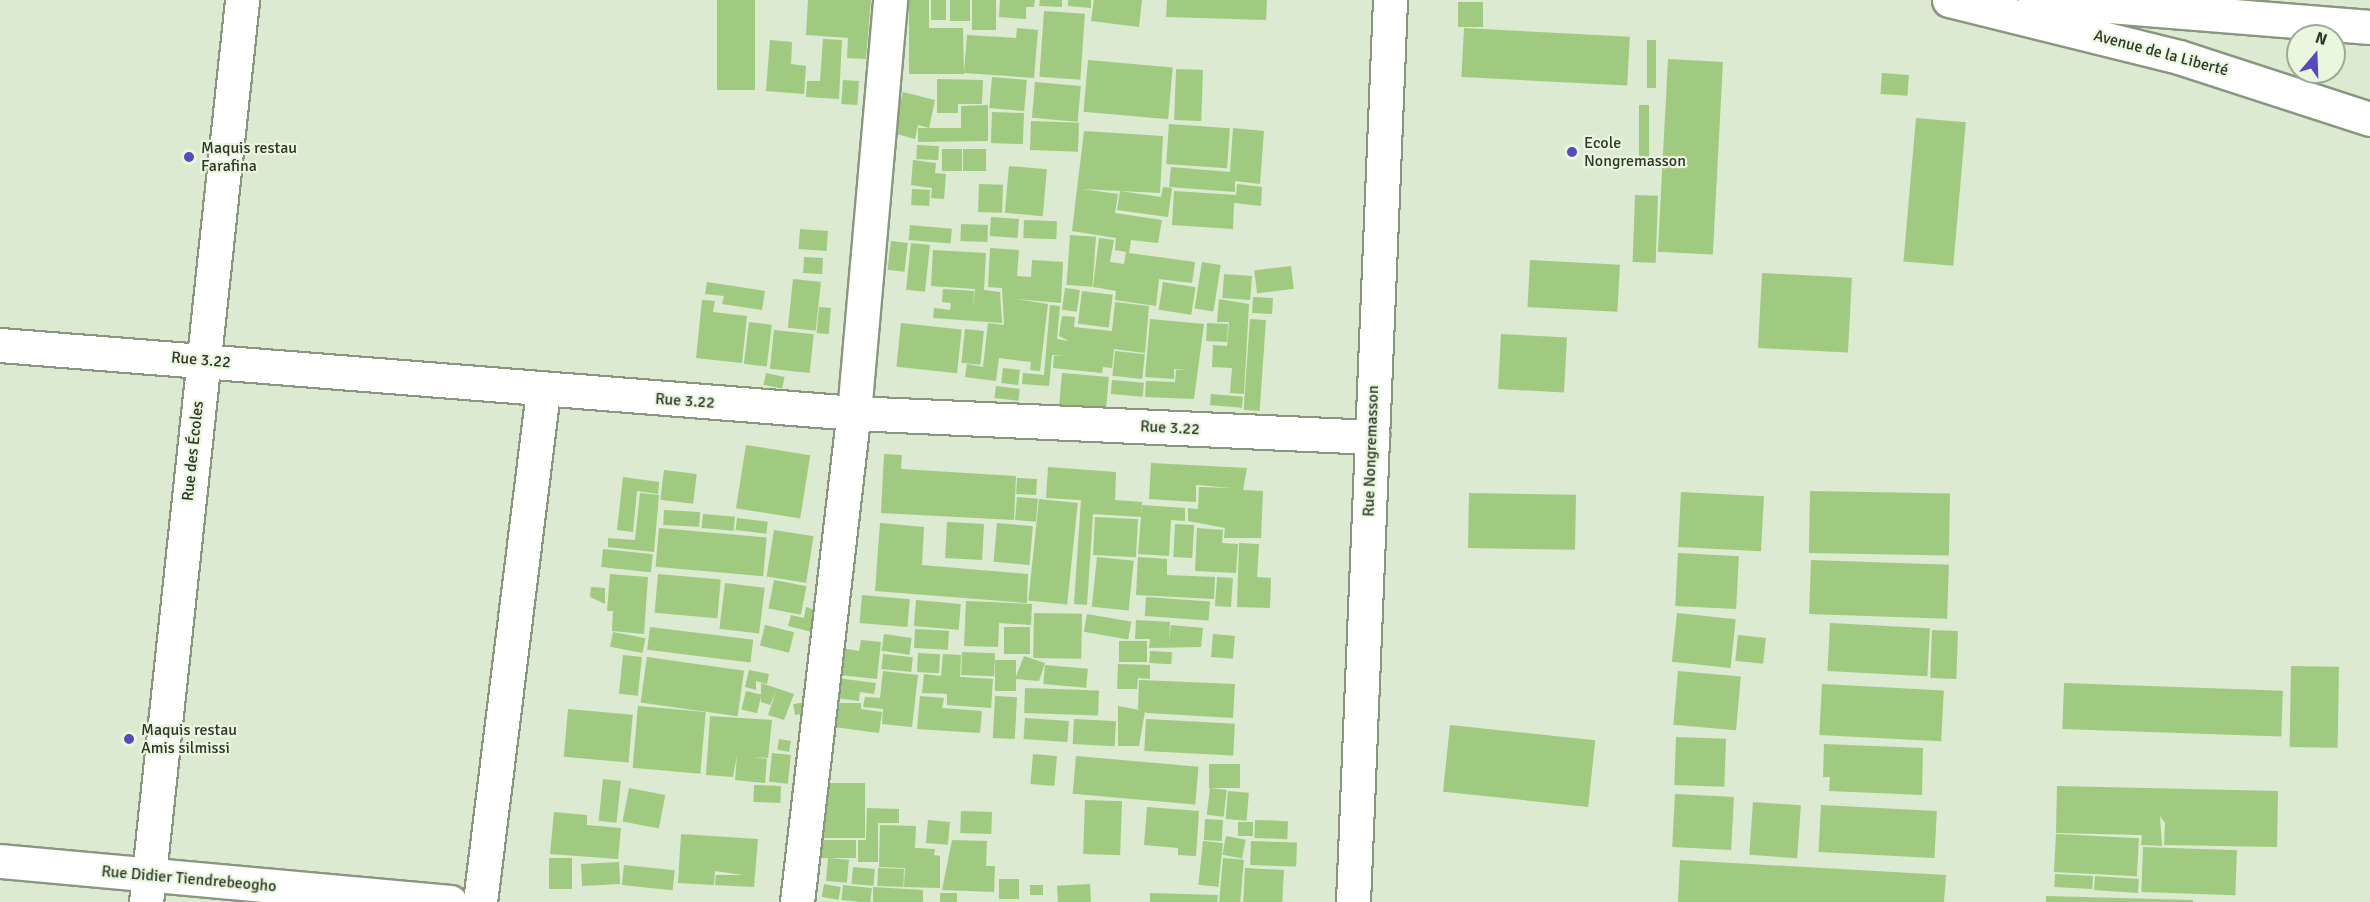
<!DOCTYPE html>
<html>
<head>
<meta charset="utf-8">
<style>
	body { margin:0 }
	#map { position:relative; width:2370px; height:902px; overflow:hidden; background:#dbead0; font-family:Signika,sans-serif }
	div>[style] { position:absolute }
	.building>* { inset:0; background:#9fca7f; transform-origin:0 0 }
	.roads { filter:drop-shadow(2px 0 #89977f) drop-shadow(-2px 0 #89977f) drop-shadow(0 2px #89977f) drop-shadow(0 -2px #89977f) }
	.minor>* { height:33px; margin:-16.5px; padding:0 16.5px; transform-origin:16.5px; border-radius:16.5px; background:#fff }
	.major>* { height:33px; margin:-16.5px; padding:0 16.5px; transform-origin:16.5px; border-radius:16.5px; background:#fff }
	.dots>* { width:16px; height:16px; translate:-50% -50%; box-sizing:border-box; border:3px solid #e8f7dd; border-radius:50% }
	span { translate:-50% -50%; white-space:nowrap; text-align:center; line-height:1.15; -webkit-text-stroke:4.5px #e8f7dd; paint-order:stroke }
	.street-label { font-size:16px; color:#30362c }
	.poi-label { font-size:16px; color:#30362c }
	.left { translate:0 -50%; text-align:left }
	.north { position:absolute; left:2286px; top:24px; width:60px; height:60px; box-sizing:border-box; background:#e8f7dd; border:2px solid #9eaa96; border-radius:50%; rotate:19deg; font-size:16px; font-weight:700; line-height:24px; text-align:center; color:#30362c }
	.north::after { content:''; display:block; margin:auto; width:21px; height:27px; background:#5749c1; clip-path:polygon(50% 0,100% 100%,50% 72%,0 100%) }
</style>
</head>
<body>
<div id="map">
	<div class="building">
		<div style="left:717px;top:0;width:38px;height:90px"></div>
		<div style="clip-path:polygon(808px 0,871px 0,866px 59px,847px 58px,848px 38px,806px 35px)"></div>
		<div style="clip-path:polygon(909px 0,929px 0,929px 28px,963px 28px,964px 74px,909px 74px)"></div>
		<div style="left:931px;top:0;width:15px;height:20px"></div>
		<div style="left:950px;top:0;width:20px;height:21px"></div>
		<div style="left:972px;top:0;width:24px;height:30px"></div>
		<div style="clip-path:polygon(1000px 0,1035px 0,1034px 7px,1026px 7px,1026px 19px,999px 17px)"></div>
		<div style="clip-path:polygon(1040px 0,1062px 0,1062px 7px,1039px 6px)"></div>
		<div style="clip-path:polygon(1068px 0,1091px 0,1091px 8px,1068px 6px)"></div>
		<div style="clip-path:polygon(1094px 0,1142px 0,1139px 27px,1091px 21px)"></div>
		<div style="clip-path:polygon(1167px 0,1267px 0,1266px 20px,1166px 17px)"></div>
		<div style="left:1458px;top:2px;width:25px;height:25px"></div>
		<div style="left:1044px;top:11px;width:41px;height:66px;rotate:4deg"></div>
		<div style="clip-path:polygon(1017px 28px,1038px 30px,1034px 78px,964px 73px,967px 35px,1016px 38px)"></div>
		<div style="left:1464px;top:28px;width:166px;height:49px;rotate:3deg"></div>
		<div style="clip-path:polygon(823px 39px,842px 40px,839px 99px,806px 97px,807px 81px,820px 81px)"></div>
		<div style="clip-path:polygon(770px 40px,792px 42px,791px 64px,806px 66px,804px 94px,766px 91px)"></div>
		<div style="left:1647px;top:40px;width:9px;height:48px"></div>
		<div style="left:1668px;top:59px;width:55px;height:193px;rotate:3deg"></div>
		<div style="left:1088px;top:60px;width:85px;height:52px;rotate:5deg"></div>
		<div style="left:1176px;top:69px;width:27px;height:51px;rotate:2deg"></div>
		<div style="left:1882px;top:73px;width:27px;height:21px;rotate:4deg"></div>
		<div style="left:992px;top:77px;width:35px;height:31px;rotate:5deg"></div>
		<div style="clip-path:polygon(937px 79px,983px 80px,982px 104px,958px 104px,958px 113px,937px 113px)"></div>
		<div style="left:843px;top:80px;width:16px;height:24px;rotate:4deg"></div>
		<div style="left:1035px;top:82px;width:46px;height:36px;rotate:5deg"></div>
		<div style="clip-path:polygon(903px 92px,935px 100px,929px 128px,918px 125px,915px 139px,893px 133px)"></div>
		<div style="clip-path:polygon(988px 105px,988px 141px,918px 142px,918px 128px,961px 128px,961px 106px)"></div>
		<div style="left:1639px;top:105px;width:10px;height:52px"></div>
		<div style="left:992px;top:112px;width:32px;height:31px;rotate:2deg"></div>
		<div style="left:1916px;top:118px;width:50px;height:144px;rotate:5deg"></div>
		<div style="left:1031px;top:121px;width:48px;height:29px;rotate:2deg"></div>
		<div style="left:1169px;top:124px;width:61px;height:40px;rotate:4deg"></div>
		<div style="clip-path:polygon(1233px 128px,1264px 131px,1260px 184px,1235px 181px,1235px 192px,1169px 187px,1171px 167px,1230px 172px)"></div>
		<div style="clip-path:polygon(1084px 131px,1163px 136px,1160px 193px,1082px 189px,1118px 194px,1115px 213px,1162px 220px,1158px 243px,1131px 240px,1129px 253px,1195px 262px,1192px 283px,1159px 279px,1156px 306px,1115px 300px,1116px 291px,1093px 287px,1099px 238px,1114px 240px,1110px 262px,1124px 264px,1126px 252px,1115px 250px,1116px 238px,1072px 231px)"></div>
		<div style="left:917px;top:145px;width:22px;height:14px;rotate:3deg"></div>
		<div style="left:942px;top:149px;width:20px;height:22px"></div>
		<div style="left:963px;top:149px;width:23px;height:22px"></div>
		<div style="clip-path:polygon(913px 160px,936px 163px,935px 173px,946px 174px,944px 199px,931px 198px,932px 188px,911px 185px)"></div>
		<div style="left:1009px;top:166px;width:38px;height:47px;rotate:5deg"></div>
		<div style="left:979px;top:184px;width:24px;height:28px;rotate:2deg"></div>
		<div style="clip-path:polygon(1237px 184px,1262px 187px,1261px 206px,1234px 203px,1233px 229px,1172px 225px,1174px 191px,1236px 195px)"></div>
		<div style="clip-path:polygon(1163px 187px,1172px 188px,1168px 217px,1117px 210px,1120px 191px,1161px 197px)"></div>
		<div style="left:912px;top:189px;width:18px;height:16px;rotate:3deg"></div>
		<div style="left:1635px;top:195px;width:23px;height:67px;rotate:2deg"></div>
		<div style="left:991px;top:217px;width:28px;height:19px;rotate:4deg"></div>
		<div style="left:1024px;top:220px;width:33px;height:18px;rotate:2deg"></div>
		<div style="left:961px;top:224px;width:27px;height:17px;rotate:2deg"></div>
		<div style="left:910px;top:225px;width:42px;height:15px;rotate:5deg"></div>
		<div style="left:800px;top:229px;width:28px;height:20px;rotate:4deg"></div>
		<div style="left:1070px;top:235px;width:26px;height:50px;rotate:4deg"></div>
		<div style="left:891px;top:241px;width:17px;height:29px;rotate:7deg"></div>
		<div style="left:911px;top:243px;width:19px;height:47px;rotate:6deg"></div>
		<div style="clip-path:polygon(990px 248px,1019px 250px,1017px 276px,1031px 277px,1032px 260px,1063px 262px,1061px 303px,1016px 299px,1048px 304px,1040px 371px,1030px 370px,1031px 362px,999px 358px,996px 381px,965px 377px,967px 364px,983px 367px,988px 323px,1004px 325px,1002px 288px,988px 287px)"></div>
		<div style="clip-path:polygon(933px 250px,986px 253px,984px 290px,1000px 292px,1002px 323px,933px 318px,934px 308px,950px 310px,951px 303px,942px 302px,943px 289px,974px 291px,973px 308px,975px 289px,931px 286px)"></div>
		<div style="left:804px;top:257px;width:19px;height:16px;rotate:3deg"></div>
		<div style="left:1530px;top:260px;width:90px;height:47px;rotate:3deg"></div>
		<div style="left:1202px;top:262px;width:19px;height:47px;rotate:9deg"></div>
		<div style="left:1291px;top:266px;width:23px;height:37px;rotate:83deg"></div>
		<div style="left:1762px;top:273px;width:90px;height:75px;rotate:3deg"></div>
		<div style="left:1224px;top:274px;width:28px;height:24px;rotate:4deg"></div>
		<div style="left:793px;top:279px;width:28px;height:49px;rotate:6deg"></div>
		<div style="clip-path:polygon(707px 282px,765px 291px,762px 310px,722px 304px,724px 296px,705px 294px)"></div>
		<div style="left:1163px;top:282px;width:33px;height:28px;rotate:9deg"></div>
		<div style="left:1065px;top:288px;width:15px;height:22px;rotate:8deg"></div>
		<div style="left:1082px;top:291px;width:31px;height:33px;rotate:7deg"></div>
		<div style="left:1253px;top:297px;width:20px;height:16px;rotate:3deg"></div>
		<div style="clip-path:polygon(1219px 299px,1249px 304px,1244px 394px,1230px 393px,1232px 368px,1212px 367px,1213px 345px,1227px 346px,1229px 322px,1217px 322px)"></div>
		<div style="clip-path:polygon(702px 300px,715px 301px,713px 312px,747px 316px,742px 363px,696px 358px)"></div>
		<div style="clip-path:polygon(1115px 302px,1149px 306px,1145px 353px,1114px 349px,1112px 368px,1103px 367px,1102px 373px,1053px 368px,1054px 356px,1067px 356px,1052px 355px,1049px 386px,1022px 384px,1023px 373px,1044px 375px,1050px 305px,1060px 306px,1057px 339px,1069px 341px,1059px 336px,1062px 316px,1075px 317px,1074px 327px,1112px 331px)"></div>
		<div style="left:819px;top:307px;width:12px;height:26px;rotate:5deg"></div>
		<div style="clip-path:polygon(1150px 319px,1204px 324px,1194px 399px,1145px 397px,1146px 381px,1175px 382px,1176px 370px,1186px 370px,1174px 369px,1174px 379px,1145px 377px)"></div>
		<div style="left:1250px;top:319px;width:16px;height:91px;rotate:4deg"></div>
		<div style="left:749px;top:322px;width:23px;height:42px;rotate:7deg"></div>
		<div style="left:901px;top:323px;width:61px;height:44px;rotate:6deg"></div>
		<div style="left:1207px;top:323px;width:21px;height:18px;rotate:3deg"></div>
		<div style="left:965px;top:329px;width:19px;height:34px;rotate:6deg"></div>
		<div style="left:774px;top:330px;width:40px;height:39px;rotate:6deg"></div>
		<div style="left:1501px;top:334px;width:66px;height:55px;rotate:3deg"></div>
		<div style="left:1115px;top:351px;width:30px;height:25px;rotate:6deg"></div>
		<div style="left:1003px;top:368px;width:17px;height:15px;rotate:7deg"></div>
		<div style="left:766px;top:373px;width:19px;height:12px;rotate:12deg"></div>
		<div style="left:1062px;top:373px;width:47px;height:32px;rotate:5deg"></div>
		<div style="left:1112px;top:380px;width:32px;height:14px;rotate:5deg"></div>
		<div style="left:996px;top:386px;width:24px;height:12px;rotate:7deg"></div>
		<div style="left:1211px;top:394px;width:32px;height:11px;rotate:5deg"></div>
		<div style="left:746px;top:445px;width:65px;height:64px;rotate:9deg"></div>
		<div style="clip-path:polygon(884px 454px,902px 455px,901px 469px,1016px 476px,1014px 520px,881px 513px)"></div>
		<div style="clip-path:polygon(1151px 463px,1247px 468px,1243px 490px,1263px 491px,1261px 538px,1224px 538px,1225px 528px,1188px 521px,1188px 508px,1198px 509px,1199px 487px,1233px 488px,1196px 485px,1196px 502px,1149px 499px)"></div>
		<div style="clip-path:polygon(1048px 467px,1116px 472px,1115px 500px,1142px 502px,1141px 517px,1093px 514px,1087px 605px,1074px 604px,1081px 500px,1046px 498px)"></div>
		<div style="left:664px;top:470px;width:33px;height:30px;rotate:7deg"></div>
		<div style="clip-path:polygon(623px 477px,659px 482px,658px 494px,637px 491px,633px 532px,617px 530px)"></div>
		<div style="left:1017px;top:478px;width:20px;height:16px;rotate:3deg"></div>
		<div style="left:1810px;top:491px;width:140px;height:62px;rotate:1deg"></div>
		<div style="left:1681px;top:492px;width:83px;height:55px;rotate:3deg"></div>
		<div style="clip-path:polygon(640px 493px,659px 495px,654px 552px,608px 547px,608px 538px,635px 540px)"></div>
		<div style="left:1469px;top:493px;width:107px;height:55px;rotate:1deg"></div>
		<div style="left:1017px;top:497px;width:21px;height:23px;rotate:5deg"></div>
		<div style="left:1039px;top:499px;width:39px;height:102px;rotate:6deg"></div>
		<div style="clip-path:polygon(1142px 505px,1185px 508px,1185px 521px,1171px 520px,1169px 556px,1138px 554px)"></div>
		<div style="left:664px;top:510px;width:36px;height:15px;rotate:3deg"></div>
		<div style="left:703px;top:514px;width:32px;height:14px;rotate:5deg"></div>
		<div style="left:1095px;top:517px;width:43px;height:38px;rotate:3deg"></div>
		<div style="left:737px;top:518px;width:31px;height:12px;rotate:7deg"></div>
		<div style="left:947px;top:522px;width:37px;height:36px;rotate:3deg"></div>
		<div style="clip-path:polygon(880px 523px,924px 527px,922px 565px,1028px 574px,1027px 603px,875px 591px)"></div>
		<div style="left:997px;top:523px;width:36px;height:39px;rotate:5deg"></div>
		<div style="left:1175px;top:524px;width:19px;height:33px;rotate:3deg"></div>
		<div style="left:659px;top:528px;width:108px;height:39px;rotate:5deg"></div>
		<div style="clip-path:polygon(1197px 528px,1223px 530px,1222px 543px,1238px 544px,1236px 573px,1195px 571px)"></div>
		<div style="left:774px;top:530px;width:40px;height:47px;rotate:9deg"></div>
		<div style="clip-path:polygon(1239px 543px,1259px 544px,1257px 577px,1271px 578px,1270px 608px,1237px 607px)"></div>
		<div style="left:603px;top:549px;width:50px;height:18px;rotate:6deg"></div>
		<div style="left:1678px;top:553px;width:61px;height:53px;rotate:3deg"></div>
		<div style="left:1097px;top:557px;width:37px;height:50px;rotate:6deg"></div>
		<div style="clip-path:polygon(1138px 557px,1167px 559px,1167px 575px,1215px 577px,1214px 599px,1136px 595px)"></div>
		<div style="left:1811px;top:560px;width:138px;height:54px;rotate:2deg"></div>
		<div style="clip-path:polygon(610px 574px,648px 577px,644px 634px,612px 631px,613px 611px,607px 611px)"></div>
		<div style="left:658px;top:574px;width:63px;height:39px;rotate:5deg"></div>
		<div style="left:1217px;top:577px;width:16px;height:29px;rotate:4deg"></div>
		<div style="left:774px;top:580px;width:33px;height:29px;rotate:11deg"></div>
		<div style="left:725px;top:583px;width:40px;height:46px;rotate:7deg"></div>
		<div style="clip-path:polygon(591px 587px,605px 588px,605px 604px,590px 597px)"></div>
		<div style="left:862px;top:595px;width:48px;height:28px;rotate:5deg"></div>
		<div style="left:1146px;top:597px;width:64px;height:19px;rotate:4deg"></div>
		<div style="left:916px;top:600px;width:45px;height:26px;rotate:5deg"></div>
		<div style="clip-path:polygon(966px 601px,1032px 604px,1031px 625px,999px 623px,998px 647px,964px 646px)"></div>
		<div style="clip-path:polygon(806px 607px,818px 611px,812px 632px,788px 626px,791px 615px,804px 618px)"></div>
		<div style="left:1034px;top:613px;width:48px;height:45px;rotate:1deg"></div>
		<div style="left:1677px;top:613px;width:59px;height:49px;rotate:6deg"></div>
		<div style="left:1087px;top:614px;width:45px;height:18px;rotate:10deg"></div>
		<div style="clip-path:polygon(1136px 620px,1170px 622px,1169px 641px,1171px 625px,1203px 628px,1201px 647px,1149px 648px,1150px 639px,1135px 639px)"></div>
		<div style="left:1830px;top:623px;width:100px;height:48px;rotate:3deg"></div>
		<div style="left:765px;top:625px;width:30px;height:21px;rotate:14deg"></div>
		<div style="left:650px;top:627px;width:104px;height:23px;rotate:7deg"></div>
		<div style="left:1004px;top:627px;width:26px;height:27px"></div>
		<div style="left:915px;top:629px;width:34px;height:19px;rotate:3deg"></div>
		<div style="left:1932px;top:630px;width:26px;height:48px;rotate:2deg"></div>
		<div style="left:613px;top:632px;width:33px;height:15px;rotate:11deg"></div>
		<div style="left:884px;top:634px;width:28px;height:17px;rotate:8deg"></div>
		<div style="left:1213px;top:634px;width:22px;height:23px;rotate:5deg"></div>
		<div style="left:1738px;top:635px;width:28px;height:26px;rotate:6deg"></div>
		<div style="clip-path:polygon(861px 640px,881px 642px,877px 679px,839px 675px,841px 648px,859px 651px)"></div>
		<div style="left:1119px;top:641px;width:28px;height:21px"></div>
		<div style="left:1150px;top:651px;width:22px;height:12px;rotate:3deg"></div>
		<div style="left:962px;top:652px;width:33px;height:23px;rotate:2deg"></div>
		<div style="left:918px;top:653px;width:22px;height:19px;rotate:3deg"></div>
		<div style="left:883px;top:654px;width:30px;height:15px;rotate:6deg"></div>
		<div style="clip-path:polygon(943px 654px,961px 655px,960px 677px,993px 679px,991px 708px,947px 705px,947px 694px,922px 693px,924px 674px,941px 676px)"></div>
		<div style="left:623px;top:655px;width:19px;height:39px;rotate:6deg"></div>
		<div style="clip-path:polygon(1024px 656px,1045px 663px,1039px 681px,1015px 679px)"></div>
		<div style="left:647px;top:657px;width:98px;height:46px;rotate:8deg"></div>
		<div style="left:995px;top:660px;width:21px;height:31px"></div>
		<div style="clip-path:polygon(1118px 664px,1150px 665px,1150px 679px,1138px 678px,1137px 689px,1117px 689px)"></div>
		<div style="left:1045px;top:665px;width:43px;height:19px;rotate:5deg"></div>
		<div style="left:2291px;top:666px;width:48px;height:81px;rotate:1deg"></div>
		<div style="clip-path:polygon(749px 670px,769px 674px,767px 684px,756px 681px,756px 690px,745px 687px)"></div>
		<div style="clip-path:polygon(883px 671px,918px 675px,912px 727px,882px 724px,883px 709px,863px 707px,865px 697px,880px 698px)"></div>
		<div style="left:1678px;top:671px;width:63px;height:54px;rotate:5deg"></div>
		<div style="clip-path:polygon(837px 678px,876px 683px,874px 694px,860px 692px,859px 701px,835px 698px)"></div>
		<div style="clip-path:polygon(1139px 680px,1235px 684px,1233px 718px,1147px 713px,1138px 709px)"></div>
		<div style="clip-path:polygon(761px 683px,794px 694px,784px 720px,768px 715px,776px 692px,770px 705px,761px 702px)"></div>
		<div style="left:2064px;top:683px;width:219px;height:46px;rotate:2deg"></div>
		<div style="left:1822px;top:684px;width:122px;height:51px;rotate:3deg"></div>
		<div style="left:1025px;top:688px;width:74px;height:25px;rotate:2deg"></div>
		<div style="left:746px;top:691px;width:16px;height:19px;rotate:14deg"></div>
		<div style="clip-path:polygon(920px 696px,944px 698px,942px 708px,982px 711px,980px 733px,917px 729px)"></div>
		<div style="left:995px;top:696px;width:22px;height:42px;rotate:3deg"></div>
		<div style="left:806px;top:702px;width:11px;height:13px;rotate:80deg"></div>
		<div style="clip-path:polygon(837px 703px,861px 703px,861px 709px,882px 712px,879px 733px,834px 727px)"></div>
		<div style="left:638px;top:706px;width:68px;height:62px;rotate:5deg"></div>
		<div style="clip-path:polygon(1118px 706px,1145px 711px,1139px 746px,1118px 746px)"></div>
		<div style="left:568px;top:709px;width:65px;height:48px;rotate:5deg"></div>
		<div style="clip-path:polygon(710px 716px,772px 720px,768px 758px,753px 757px,767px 759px,765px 783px,735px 780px,737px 755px,733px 777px,706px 775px)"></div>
		<div style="left:1025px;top:718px;width:44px;height:21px;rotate:4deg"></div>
		<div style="left:1074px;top:719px;width:42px;height:25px;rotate:3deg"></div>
		<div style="left:1146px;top:719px;width:89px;height:32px;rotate:3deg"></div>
		<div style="left:1450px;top:725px;width:146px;height:67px;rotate:6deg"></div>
		<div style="left:1676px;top:737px;width:50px;height:48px;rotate:2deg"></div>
		<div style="left:779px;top:739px;width:12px;height:11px;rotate:9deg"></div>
		<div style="clip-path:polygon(1824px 744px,1923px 748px,1922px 795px,1829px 791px,1830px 777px,1823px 777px)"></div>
		<div style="left:772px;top:753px;width:19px;height:29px;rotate:6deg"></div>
		<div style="left:1033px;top:754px;width:24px;height:30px;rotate:5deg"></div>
		<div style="left:1076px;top:756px;width:123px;height:38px;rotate:5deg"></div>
		<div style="left:1209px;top:764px;width:31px;height:24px"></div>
		<div style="left:603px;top:779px;width:18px;height:42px;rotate:6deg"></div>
		<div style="left:824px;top:783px;width:41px;height:55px"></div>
		<div style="left:754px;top:785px;width:27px;height:17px;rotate:2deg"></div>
		<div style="clip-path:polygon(2057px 786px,2278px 791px,2277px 847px,2164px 845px,2165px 823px,2160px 816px,2162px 846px,2141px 845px,2142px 835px,2056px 833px)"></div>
		<div style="left:629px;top:788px;width:37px;height:34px;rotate:11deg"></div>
		<div style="left:1210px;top:788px;width:17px;height:27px;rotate:7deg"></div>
		<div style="left:1228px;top:791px;width:21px;height:28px;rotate:5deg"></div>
		<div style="left:1675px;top:794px;width:59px;height:53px;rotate:3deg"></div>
		<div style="left:1085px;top:800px;width:37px;height:54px;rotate:2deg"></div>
		<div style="left:1753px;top:802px;width:48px;height:53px;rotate:4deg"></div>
		<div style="left:1821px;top:805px;width:116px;height:47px;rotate:3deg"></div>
		<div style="clip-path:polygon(1147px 807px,1199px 811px,1196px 856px,1178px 855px,1178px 848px,1144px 845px)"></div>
		<div style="clip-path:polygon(867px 808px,899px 809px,899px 823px,878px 823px,878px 862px,858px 862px,858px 840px,866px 840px)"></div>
		<div style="left:961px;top:811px;width:31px;height:22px;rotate:2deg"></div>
		<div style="clip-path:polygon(554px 812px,587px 815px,587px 825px,621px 828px,618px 859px,550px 854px)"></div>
		<div style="left:1205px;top:819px;width:18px;height:21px;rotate:3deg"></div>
		<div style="left:928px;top:820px;width:22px;height:23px;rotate:5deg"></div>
		<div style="left:1255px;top:820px;width:33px;height:18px;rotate:2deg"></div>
		<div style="left:1238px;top:822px;width:15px;height:14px"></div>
		<div style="clip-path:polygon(880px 825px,916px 826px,915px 848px,935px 849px,934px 855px,940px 856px,940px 888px,904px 887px,905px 868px,879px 867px)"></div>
		<div style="clip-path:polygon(681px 834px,758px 839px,754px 887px,715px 885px,716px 875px,743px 875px,715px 871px,714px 885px,678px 883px)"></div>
		<div style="left:2056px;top:834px;width:83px;height:38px;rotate:3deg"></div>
		<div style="left:1226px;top:836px;width:20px;height:19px;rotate:11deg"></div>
		<div style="left:821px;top:840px;width:35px;height:18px"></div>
		<div style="clip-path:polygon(952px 840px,987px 841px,986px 866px,995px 866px,994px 892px,942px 890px)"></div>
		<div style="left:1203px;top:841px;width:20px;height:44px;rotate:6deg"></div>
		<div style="left:1251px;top:841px;width:46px;height:24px;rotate:2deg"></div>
		<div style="left:2143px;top:847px;width:94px;height:45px;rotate:2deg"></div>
		<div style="left:549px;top:858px;width:23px;height:31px"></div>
		<div style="left:828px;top:858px;width:21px;height:23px;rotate:5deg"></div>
		<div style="left:1223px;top:858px;width:21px;height:44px;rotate:5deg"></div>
		<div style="clip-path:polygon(1680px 860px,1946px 875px,1944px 902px,1678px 902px)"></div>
		<div style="left:619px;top:862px;width:22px;height:38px;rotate:87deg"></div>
		<div style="left:624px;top:865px;width:51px;height:20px;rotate:6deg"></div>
		<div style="left:853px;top:867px;width:22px;height:17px;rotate:5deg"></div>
		<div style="left:878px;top:868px;width:26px;height:18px;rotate:2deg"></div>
		<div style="left:1245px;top:868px;width:39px;height:34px;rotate:3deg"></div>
		<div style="left:2055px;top:874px;width:38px;height:13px;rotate:3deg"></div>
		<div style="left:2095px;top:876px;width:44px;height:14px;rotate:4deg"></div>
		<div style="left:999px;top:879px;width:20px;height:20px"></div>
		<div style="left:824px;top:884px;width:17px;height:13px;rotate:10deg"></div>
		<div style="left:1090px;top:884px;width:18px;height:33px;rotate:87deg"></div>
		<div style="left:843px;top:885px;width:29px;height:15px;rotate:6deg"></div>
		<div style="left:1030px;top:885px;width:13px;height:10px"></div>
		<div style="clip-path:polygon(873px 887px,923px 890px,923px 902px,873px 902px)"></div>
		<div style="left:940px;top:893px;width:17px;height:9px"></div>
		<div style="clip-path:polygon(1150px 893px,1218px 895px,1217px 902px,1150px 902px)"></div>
		<div style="clip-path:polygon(2046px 896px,2193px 900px,2193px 902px,2046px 902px)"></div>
	</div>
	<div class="roads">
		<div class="minor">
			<div style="left:2035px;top:0;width:336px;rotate:4.6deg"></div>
			<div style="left:0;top:345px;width:857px;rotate:4.55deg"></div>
			<div style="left:854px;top:413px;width:519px;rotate:2.65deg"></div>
			<div style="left:0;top:861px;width:452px;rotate:5.2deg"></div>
			<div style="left:146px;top:902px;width:907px;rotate:-83.92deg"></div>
			<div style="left:480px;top:902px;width:515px;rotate:-82.97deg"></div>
			<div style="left:797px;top:902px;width:492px;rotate:-83.4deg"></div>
			<div style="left:854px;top:413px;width:415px;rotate:-85deg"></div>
			<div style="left:1353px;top:902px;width:903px;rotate:-87.65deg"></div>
		</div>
		<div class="major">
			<div style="left:1949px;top:0;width:237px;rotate:13.9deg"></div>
			<div style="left:2179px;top:57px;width:201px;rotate:18deg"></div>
		</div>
	</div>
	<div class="dots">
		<div style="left:1572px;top:152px;background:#5749c1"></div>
		<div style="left:189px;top:157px;background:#5749c1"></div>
		<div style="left:129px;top:739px;background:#5749c1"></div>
	</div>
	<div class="street-label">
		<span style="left:2161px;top:53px;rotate:15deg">Avenue de la Liberté</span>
		<span style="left:201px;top:360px;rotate:5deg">Rue 3.22</span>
		<span style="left:685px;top:401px;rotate:4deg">Rue 3.22</span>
		<span style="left:1170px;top:428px;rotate:3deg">Rue 3.22</span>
		<span style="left:193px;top:451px;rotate:-84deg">Rue des Écoles</span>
		<span style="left:1371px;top:451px;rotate:-88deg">Rue Nongremasson</span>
		<span style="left:189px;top:879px;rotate:5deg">Rue Didier Tiendrebeogho</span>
	</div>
	<div class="poi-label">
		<span class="left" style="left:1584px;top:152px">Ecole<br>Nongremasson</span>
		<span class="left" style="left:201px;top:157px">Maquis restau<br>Farafina</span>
		<span class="left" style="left:141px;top:739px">Maquis restau<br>Amis silmissi</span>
	</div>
	<div class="north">N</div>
</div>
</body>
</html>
